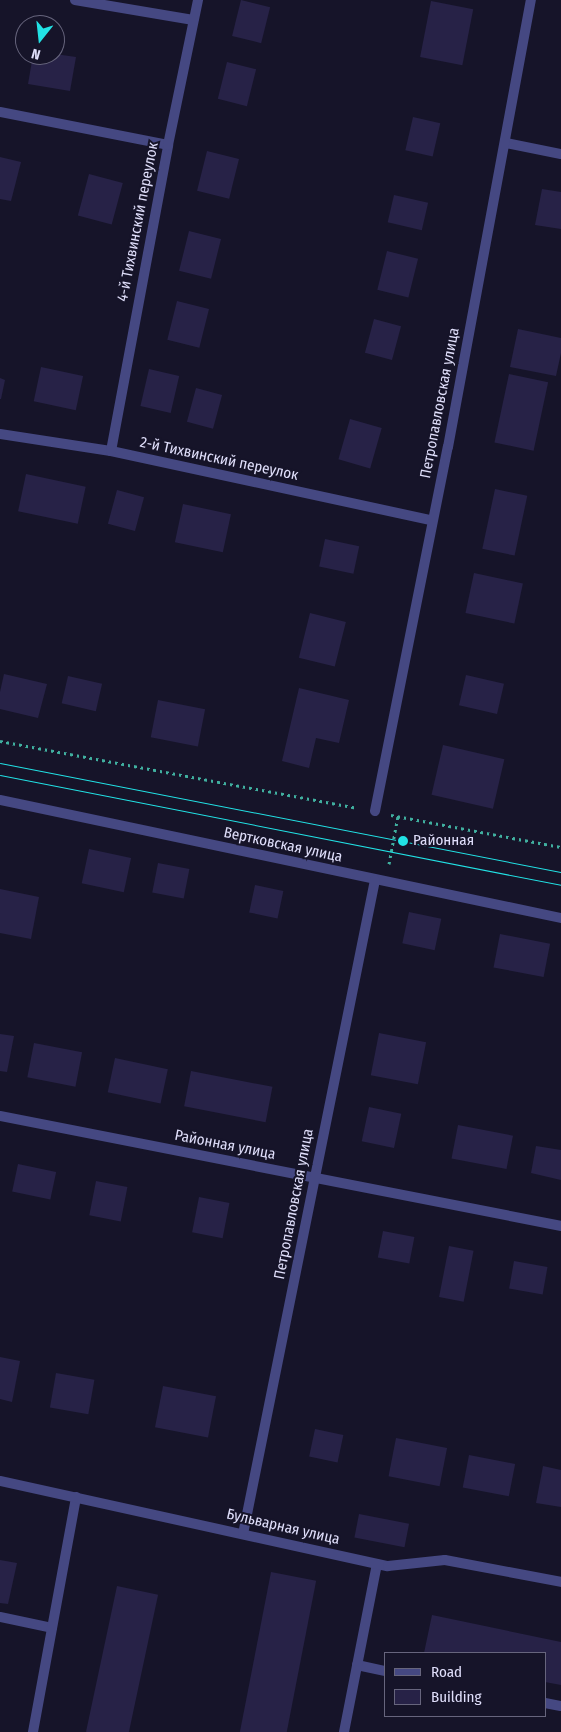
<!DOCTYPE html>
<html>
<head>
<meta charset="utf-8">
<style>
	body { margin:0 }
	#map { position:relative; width:561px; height:1732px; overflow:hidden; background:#161429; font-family:"Fira Sans Condensed",sans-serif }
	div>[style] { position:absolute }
	.building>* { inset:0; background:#272247; transform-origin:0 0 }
	.path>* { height:3px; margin-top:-1.5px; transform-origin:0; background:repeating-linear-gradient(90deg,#40af9f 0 2.5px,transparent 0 6.5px) }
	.service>* { height:10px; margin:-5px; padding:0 5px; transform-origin:5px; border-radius:5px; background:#454882 }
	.minor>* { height:10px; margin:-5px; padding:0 5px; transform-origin:5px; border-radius:5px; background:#454882 }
	.tram>* { height:1px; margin:-0.5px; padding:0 0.5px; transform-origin:0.5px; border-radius:0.5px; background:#22e2e5 }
	.dots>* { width:14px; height:14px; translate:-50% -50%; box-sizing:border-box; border:2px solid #161429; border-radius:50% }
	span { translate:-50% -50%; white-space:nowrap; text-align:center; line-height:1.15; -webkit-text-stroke:4px #161429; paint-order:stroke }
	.street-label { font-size:15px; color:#e0dffb }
	.poi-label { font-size:15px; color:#e0dffb }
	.left { translate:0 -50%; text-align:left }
	.legend { position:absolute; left:384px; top:1652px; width:162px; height:65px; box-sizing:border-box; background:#161429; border:1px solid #67657d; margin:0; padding:6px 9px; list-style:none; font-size:15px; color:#e0dffb }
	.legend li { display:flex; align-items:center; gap:10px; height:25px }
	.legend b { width:25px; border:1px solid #67657d }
	.north { position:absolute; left:15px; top:15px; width:50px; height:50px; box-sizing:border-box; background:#161429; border:1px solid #67657d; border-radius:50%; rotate:196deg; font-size:14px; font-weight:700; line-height:20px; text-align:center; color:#e0dffb }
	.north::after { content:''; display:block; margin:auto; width:18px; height:22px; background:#22e2e5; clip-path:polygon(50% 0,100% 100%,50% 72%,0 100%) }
</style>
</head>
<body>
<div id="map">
	<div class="building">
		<div style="left:241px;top:0;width:30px;height:37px;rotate:14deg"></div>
		<div style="left:431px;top:1px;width:43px;height:57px;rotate:11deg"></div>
		<div style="clip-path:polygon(55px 54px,76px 57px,70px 91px,28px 84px,33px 55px)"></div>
		<div style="left:227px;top:62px;width:30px;height:38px;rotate:14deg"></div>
		<div style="left:413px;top:117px;width:28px;height:34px;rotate:13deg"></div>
		<div style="left:207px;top:151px;width:33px;height:41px;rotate:14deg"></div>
		<div style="clip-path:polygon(0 157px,21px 162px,11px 201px,0 199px)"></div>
		<div style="left:89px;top:174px;width:35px;height:43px;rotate:15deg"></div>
		<div style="clip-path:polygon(542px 189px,561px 192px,561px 229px,535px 225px)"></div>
		<div style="left:394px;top:195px;width:35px;height:28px;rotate:13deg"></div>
		<div style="left:189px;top:231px;width:33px;height:41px;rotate:14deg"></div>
		<div style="left:387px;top:251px;width:32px;height:40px;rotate:14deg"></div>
		<div style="left:177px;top:301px;width:33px;height:40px;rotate:14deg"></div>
		<div style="left:374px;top:319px;width:28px;height:35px;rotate:15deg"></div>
		<div style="clip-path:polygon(518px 329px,561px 338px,561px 353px,556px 376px,510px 367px)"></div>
		<div style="left:41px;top:367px;width:43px;height:35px;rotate:12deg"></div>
		<div style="left:149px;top:369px;width:31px;height:38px;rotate:13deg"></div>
		<div style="left:509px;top:374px;width:40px;height:70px;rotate:12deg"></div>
		<div style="clip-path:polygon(0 378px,5px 380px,1px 399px,0 399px)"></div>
		<div style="left:196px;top:388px;width:27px;height:35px;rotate:15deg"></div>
		<div style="left:350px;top:419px;width:33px;height:42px;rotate:16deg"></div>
		<div style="left:26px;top:474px;width:61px;height:38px;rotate:12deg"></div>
		<div style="left:495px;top:489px;width:33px;height:61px;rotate:12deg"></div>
		<div style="left:117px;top:490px;width:28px;height:35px;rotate:15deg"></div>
		<div style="left:183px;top:504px;width:49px;height:39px;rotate:12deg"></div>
		<div style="left:325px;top:539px;width:35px;height:28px;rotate:12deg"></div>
		<div style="left:474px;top:573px;width:50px;height:41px;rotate:12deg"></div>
		<div style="left:310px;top:613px;width:37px;height:46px;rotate:14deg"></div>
		<div style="clip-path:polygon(4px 674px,47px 684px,38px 718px,0 709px,0 692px)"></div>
		<div style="left:466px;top:675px;width:39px;height:31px;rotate:13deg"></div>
		<div style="left:68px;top:676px;width:35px;height:28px;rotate:13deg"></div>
		<div style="clip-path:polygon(299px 688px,349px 700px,339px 743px,316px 738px,309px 768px,282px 761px)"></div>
		<div style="left:158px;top:700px;width:48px;height:38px;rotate:11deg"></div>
		<div style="left:443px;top:745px;width:63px;height:51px;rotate:13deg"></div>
		<div style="left:89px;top:849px;width:43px;height:35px;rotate:12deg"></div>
		<div style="left:158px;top:863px;width:32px;height:30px;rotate:11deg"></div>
		<div style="left:255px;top:885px;width:29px;height:28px;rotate:12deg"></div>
		<div style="clip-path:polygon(0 889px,39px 897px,31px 939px,0 933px)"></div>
		<div style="left:409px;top:912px;width:33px;height:32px;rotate:12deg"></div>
		<div style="left:500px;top:934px;width:51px;height:34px;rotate:11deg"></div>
		<div style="left:379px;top:1033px;width:48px;height:43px;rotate:11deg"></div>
		<div style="clip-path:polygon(0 1034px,14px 1036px,7px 1072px,0 1071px)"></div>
		<div style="left:34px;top:1043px;width:49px;height:35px;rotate:11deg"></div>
		<div style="left:115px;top:1058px;width:54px;height:35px;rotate:12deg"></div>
		<div style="left:191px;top:1071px;width:83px;height:36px;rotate:11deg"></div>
		<div style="left:369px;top:1107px;width:33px;height:35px;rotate:12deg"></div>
		<div style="left:458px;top:1125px;width:56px;height:34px;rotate:11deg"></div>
		<div style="clip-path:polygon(536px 1146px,561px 1150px,561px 1180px,531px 1173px)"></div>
		<div style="left:18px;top:1164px;width:39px;height:28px;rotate:12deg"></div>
		<div style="left:96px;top:1181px;width:32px;height:35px;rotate:11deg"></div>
		<div style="left:199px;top:1197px;width:31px;height:36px;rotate:11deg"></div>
		<div style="left:383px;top:1231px;width:32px;height:27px;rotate:11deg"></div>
		<div style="left:449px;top:1246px;width:25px;height:52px;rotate:11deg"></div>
		<div style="left:514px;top:1261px;width:34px;height:28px;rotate:10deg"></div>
		<div style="clip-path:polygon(0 1357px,20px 1361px,12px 1402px,0 1399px)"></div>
		<div style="left:56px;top:1373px;width:39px;height:35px;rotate:10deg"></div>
		<div style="left:163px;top:1386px;width:54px;height:42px;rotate:11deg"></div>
		<div style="left:315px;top:1429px;width:29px;height:28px;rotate:12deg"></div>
		<div style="left:396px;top:1438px;width:52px;height:39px;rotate:11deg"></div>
		<div style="left:469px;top:1455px;width:47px;height:33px;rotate:11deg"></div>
		<div style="clip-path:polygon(543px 1466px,561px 1470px,561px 1507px,536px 1503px)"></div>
		<div style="left:359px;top:1514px;width:51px;height:24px;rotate:11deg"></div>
		<div style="clip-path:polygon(0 1560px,17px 1563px,8px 1604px,0 1603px)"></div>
		<div style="left:271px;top:1572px;width:46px;height:163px;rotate:11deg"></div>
		<div style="left:117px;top:1586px;width:42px;height:149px;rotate:12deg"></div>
		<div style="clip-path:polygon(432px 1615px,561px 1642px,561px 1685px,545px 1682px,545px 1653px,424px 1653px)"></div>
	</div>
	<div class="path">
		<div style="left:0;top:741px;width:364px;rotate:10.6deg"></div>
		<div style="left:391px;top:815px;width:173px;rotate:10.7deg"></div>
		<div style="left:389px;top:864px;width:49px;rotate:-79.4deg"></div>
	</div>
	<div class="service">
		<div style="left:75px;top:0;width:120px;rotate:9.6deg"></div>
		<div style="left:0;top:112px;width:171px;rotate:11.1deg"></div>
		<div style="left:0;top:1617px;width:53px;rotate:11.9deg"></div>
		<div style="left:357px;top:1665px;width:29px;rotate:12deg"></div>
		<div style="left:545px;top:1703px;width:16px;rotate:11deg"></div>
		<div style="left:33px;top:1732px;width:239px;rotate:-79.6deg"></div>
		<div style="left:344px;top:1732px;width:171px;rotate:-78.9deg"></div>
	</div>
	<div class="minor">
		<div style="left:506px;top:143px;width:56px;rotate:11.3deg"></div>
		<div style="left:0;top:434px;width:112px;rotate:8.7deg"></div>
		<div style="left:111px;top:451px;width:327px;rotate:12.2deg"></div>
		<div style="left:111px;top:451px;width:311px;rotate:-79.4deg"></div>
		<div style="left:168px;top:145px;width:148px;rotate:-78.3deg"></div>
		<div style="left:0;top:800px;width:573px;rotate:11.88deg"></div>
		<div style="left:375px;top:811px;width:371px;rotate:-78.7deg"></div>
		<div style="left:448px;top:447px;width:455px;rotate:-79.5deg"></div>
		<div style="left:0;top:1116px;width:572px;rotate:11.09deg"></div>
		<div style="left:0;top:1481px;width:397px;rotate:12.4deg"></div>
		<div style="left:388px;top:1566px;width:57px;rotate:-6deg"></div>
		<div style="left:445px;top:1560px;width:118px;rotate:10.7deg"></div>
		<div style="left:243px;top:1534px;width:667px;rotate:-78.59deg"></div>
	</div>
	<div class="tram">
		<div style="left:0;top:763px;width:571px;rotate:11deg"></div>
		<div style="left:0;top:775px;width:572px;rotate:11.09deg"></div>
	</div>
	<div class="dots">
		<div style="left:403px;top:841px;background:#22e2e5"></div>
	</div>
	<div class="street-label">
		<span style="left:138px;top:222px;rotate:-79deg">4-й Тихвинский переулок</span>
		<span style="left:440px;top:403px;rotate:-79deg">Петропавловская улица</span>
		<span style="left:219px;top:459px;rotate:12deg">2-й Тихвинский переулок</span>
		<span style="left:283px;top:845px;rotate:12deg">Вертковская улица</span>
		<span style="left:225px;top:1145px;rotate:11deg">Районная улица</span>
		<span style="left:294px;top:1204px;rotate:-79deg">Петропавловская улица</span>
		<span style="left:283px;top:1527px;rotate:13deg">Бульварная улица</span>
	</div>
	<div class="poi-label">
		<span class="left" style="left:413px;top:841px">Районная</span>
	</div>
	<ul class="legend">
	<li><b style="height:6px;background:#454882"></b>Road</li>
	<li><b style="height:14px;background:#272247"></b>Building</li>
	</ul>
	<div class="north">N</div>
</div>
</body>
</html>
